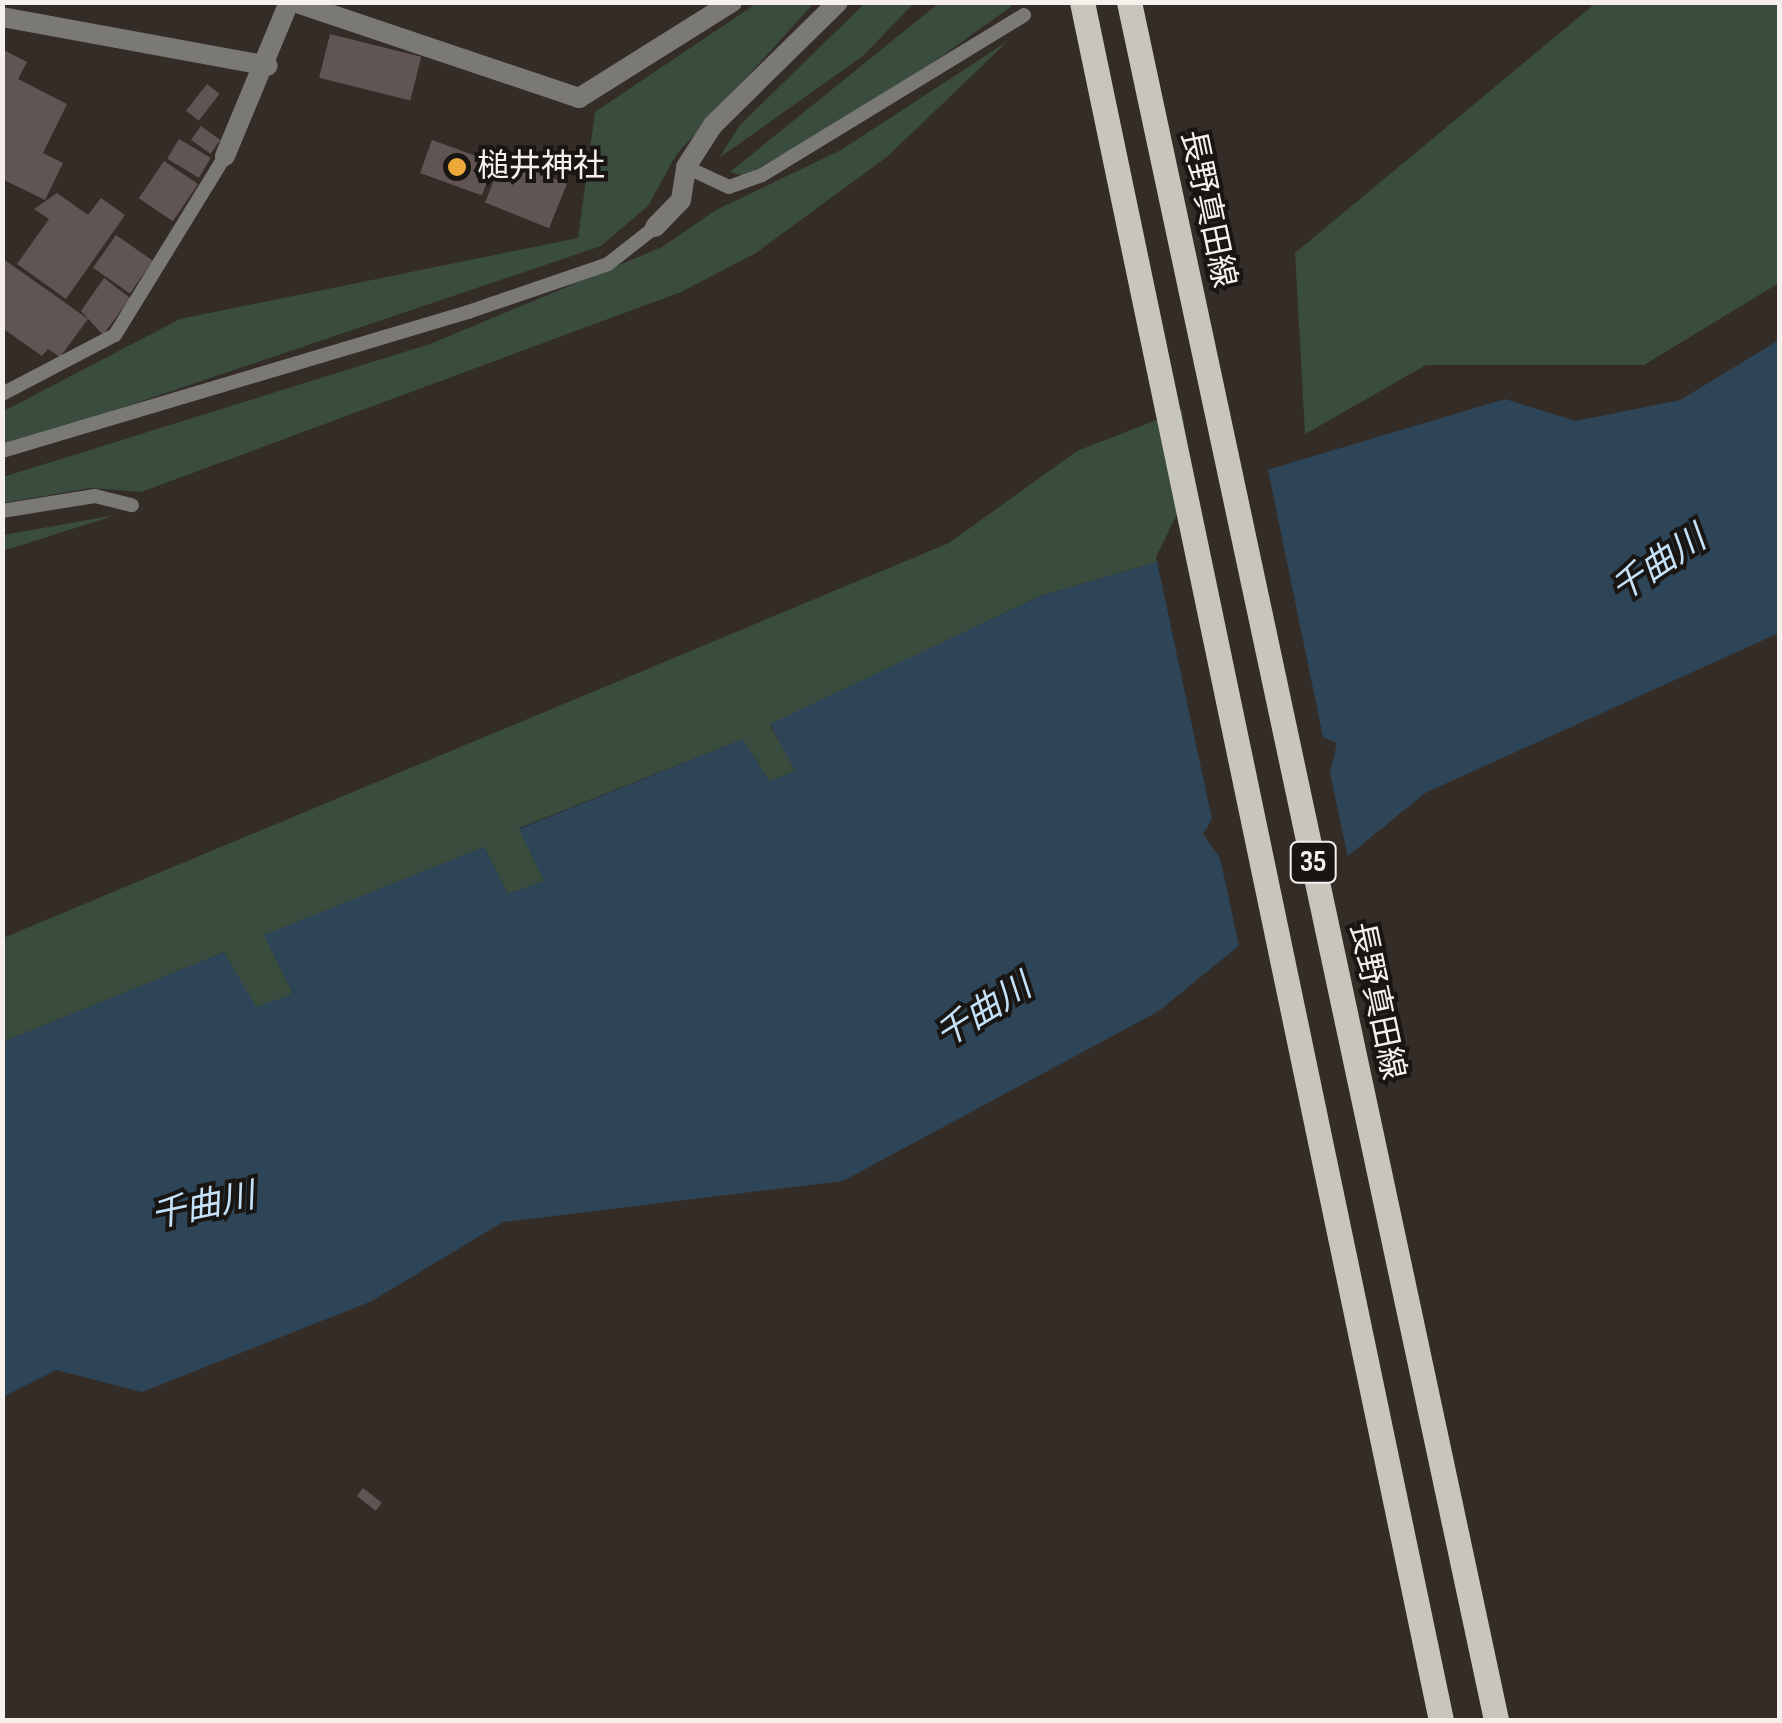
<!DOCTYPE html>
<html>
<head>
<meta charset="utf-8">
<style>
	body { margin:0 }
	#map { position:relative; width:1782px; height:1723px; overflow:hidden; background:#342c27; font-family:"Sofia Sans Condensed","Noto Sans JP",sans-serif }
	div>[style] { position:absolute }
	.green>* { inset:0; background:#394c3d }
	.water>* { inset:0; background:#2d4556 }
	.pier>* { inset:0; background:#342c27 }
	.building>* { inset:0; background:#605552; transform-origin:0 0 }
	.lane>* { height:14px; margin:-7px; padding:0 7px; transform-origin:7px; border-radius:7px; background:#7b7975 }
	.street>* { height:20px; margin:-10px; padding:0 10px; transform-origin:10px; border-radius:10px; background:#7b7975 }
	.primary>* { height:25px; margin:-12.5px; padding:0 12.5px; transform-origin:12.5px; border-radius:12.5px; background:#c8c5bc }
	.dots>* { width:28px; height:28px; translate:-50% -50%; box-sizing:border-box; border:5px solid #191513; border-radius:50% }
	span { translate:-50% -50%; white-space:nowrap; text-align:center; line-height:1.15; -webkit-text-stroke:8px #191513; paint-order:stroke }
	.shield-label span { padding:2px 8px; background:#191513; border:2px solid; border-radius:8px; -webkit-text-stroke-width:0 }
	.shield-label { font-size:30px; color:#f6f0ed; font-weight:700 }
	.poi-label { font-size:32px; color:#f6f0ed }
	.left { translate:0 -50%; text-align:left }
	.street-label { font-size:32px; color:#f6f0ed }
	.water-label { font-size:35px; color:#c5e1f7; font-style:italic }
	.frame { position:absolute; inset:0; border:5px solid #f6f0ed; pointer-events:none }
</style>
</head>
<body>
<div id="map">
	<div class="green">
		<div style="clip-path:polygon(1597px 2px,1779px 3px,1779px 283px,1644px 365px,1426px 365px,1305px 434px,1295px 253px)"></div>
		<div style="clip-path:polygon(757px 3px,814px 3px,676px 155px,648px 206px,601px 246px,3px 448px,2px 412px,180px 319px,578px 238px,595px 112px)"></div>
		<div style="clip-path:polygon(865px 3px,914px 3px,863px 56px,719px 158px,740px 125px)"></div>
		<div style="clip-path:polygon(939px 3px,1016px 3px,875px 104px,744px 176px,730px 172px)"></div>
		<div style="clip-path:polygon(1008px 41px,888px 156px,756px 253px,681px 292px,141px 492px,91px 488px,3px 503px,3px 477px,430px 344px,662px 247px,716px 210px,841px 150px)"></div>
		<div style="clip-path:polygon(1182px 410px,1193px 492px,1160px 561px,1040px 596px,770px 725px,796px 771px,769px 781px,743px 739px,519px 828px,545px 881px,508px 894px,484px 847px,265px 936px,293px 994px,255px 1008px,224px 952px,3px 1042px,3px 938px,949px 543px,1077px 451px)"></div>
		<div style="clip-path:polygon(116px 515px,3px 551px,3px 535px)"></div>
	</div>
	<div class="water">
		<div style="clip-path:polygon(1779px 340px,1779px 633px,1425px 793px,1159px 1011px,843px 1181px,503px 1222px,372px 1301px,142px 1392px,56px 1370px,3px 1397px,3px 1042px,224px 952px,256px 1007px,293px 994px,264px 935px,484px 847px,508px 894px,544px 881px,519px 829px,743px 739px,769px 781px,795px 771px,770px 724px,1040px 596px,1160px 561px,1193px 492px,1505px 399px,1576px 421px,1680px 400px)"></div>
	</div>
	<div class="pier">
		<div style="clip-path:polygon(1267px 465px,1323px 737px,1337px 743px,1330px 773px,1349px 862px,1240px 951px,1220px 858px,1203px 834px,1212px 819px,1156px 557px,1190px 488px)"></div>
	</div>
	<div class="building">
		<div style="left:330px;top:34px;width:94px;height:45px;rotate:14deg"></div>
		<div style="clip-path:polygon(2px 49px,27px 62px,18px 79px,67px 104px,43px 153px,63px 163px,45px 200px,2px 179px)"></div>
		<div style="left:207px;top:84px;width:16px;height:34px;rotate:38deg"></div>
		<div style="left:201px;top:126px;width:24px;height:17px;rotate:36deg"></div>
		<div style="left:179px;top:139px;width:37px;height:23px;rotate:31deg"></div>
		<div style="left:432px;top:140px;width:66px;height:35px;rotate:20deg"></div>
		<div style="left:503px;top:158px;width:69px;height:48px;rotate:22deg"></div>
		<div style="left:164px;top:161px;width:41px;height:45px;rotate:34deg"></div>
		<div style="clip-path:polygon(57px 193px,88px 215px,101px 198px,125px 215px,66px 299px,17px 264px,49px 219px,34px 209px)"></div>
		<div style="left:116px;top:235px;width:45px;height:40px;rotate:35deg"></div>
		<div style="clip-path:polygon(2px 258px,88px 319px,60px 357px,48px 349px,42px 356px,2px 328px)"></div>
		<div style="clip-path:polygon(104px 278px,130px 298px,103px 335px,81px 311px)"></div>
		<div style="left:363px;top:1488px;width:24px;height:10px;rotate:38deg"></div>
	</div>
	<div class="lane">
		<div style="left:686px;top:167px;width:47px;rotate:24.9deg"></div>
		<div style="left:729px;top:187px;width:35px;rotate:-20deg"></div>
		<div style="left:762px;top:175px;width:307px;rotate:-31.4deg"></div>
		<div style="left:2px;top:394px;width:127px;rotate:-27.6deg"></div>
		<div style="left:115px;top:335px;width:210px;rotate:-58.4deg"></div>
		<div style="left:2px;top:451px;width:486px;rotate:-16.6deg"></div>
		<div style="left:468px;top:312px;width:148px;rotate:-18.9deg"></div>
		<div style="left:608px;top:264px;width:60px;rotate:-38.2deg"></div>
		<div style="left:2px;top:511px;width:94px;rotate:-9.2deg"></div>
		<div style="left:95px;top:496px;width:38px;rotate:14deg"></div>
	</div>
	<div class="street">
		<div style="left:294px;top:2px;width:301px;rotate:18.6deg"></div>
		<div style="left:579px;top:98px;width:181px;rotate:-32.1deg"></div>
		<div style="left:2px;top:17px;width:270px;rotate:10.4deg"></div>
		<div style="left:225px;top:156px;width:167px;rotate:-67.4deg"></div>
		<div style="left:655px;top:227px;width:37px;rotate:-46deg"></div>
		<div style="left:681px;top:200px;width:33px;rotate:-81deg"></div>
		<div style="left:686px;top:167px;width:50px;rotate:-57.3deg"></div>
		<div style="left:713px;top:125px;width:175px;rotate:-44.5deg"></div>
	</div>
	<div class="primary">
		<div style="left:1082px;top:2px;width:1755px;rotate:78.2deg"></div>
		<div style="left:1129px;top:2px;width:1757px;rotate:77.94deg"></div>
	</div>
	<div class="dots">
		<div style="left:457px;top:167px;background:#eca93a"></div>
	</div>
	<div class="shield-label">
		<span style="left:1313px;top:862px">35</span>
	</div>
	<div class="poi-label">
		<span class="left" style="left:477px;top:167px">槌井神社</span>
	</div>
	<div class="street-label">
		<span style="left:1207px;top:209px;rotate:78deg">長野真田線</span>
		<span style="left:1376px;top:1001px;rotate:78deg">長野真田線</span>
	</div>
	<div class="water-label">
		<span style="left:1659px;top:565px;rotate:-34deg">千曲川</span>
		<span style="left:984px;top:1012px;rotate:-32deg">千曲川</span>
		<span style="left:203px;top:1207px;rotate:-12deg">千曲川</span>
	</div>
	<div class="frame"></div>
</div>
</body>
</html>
